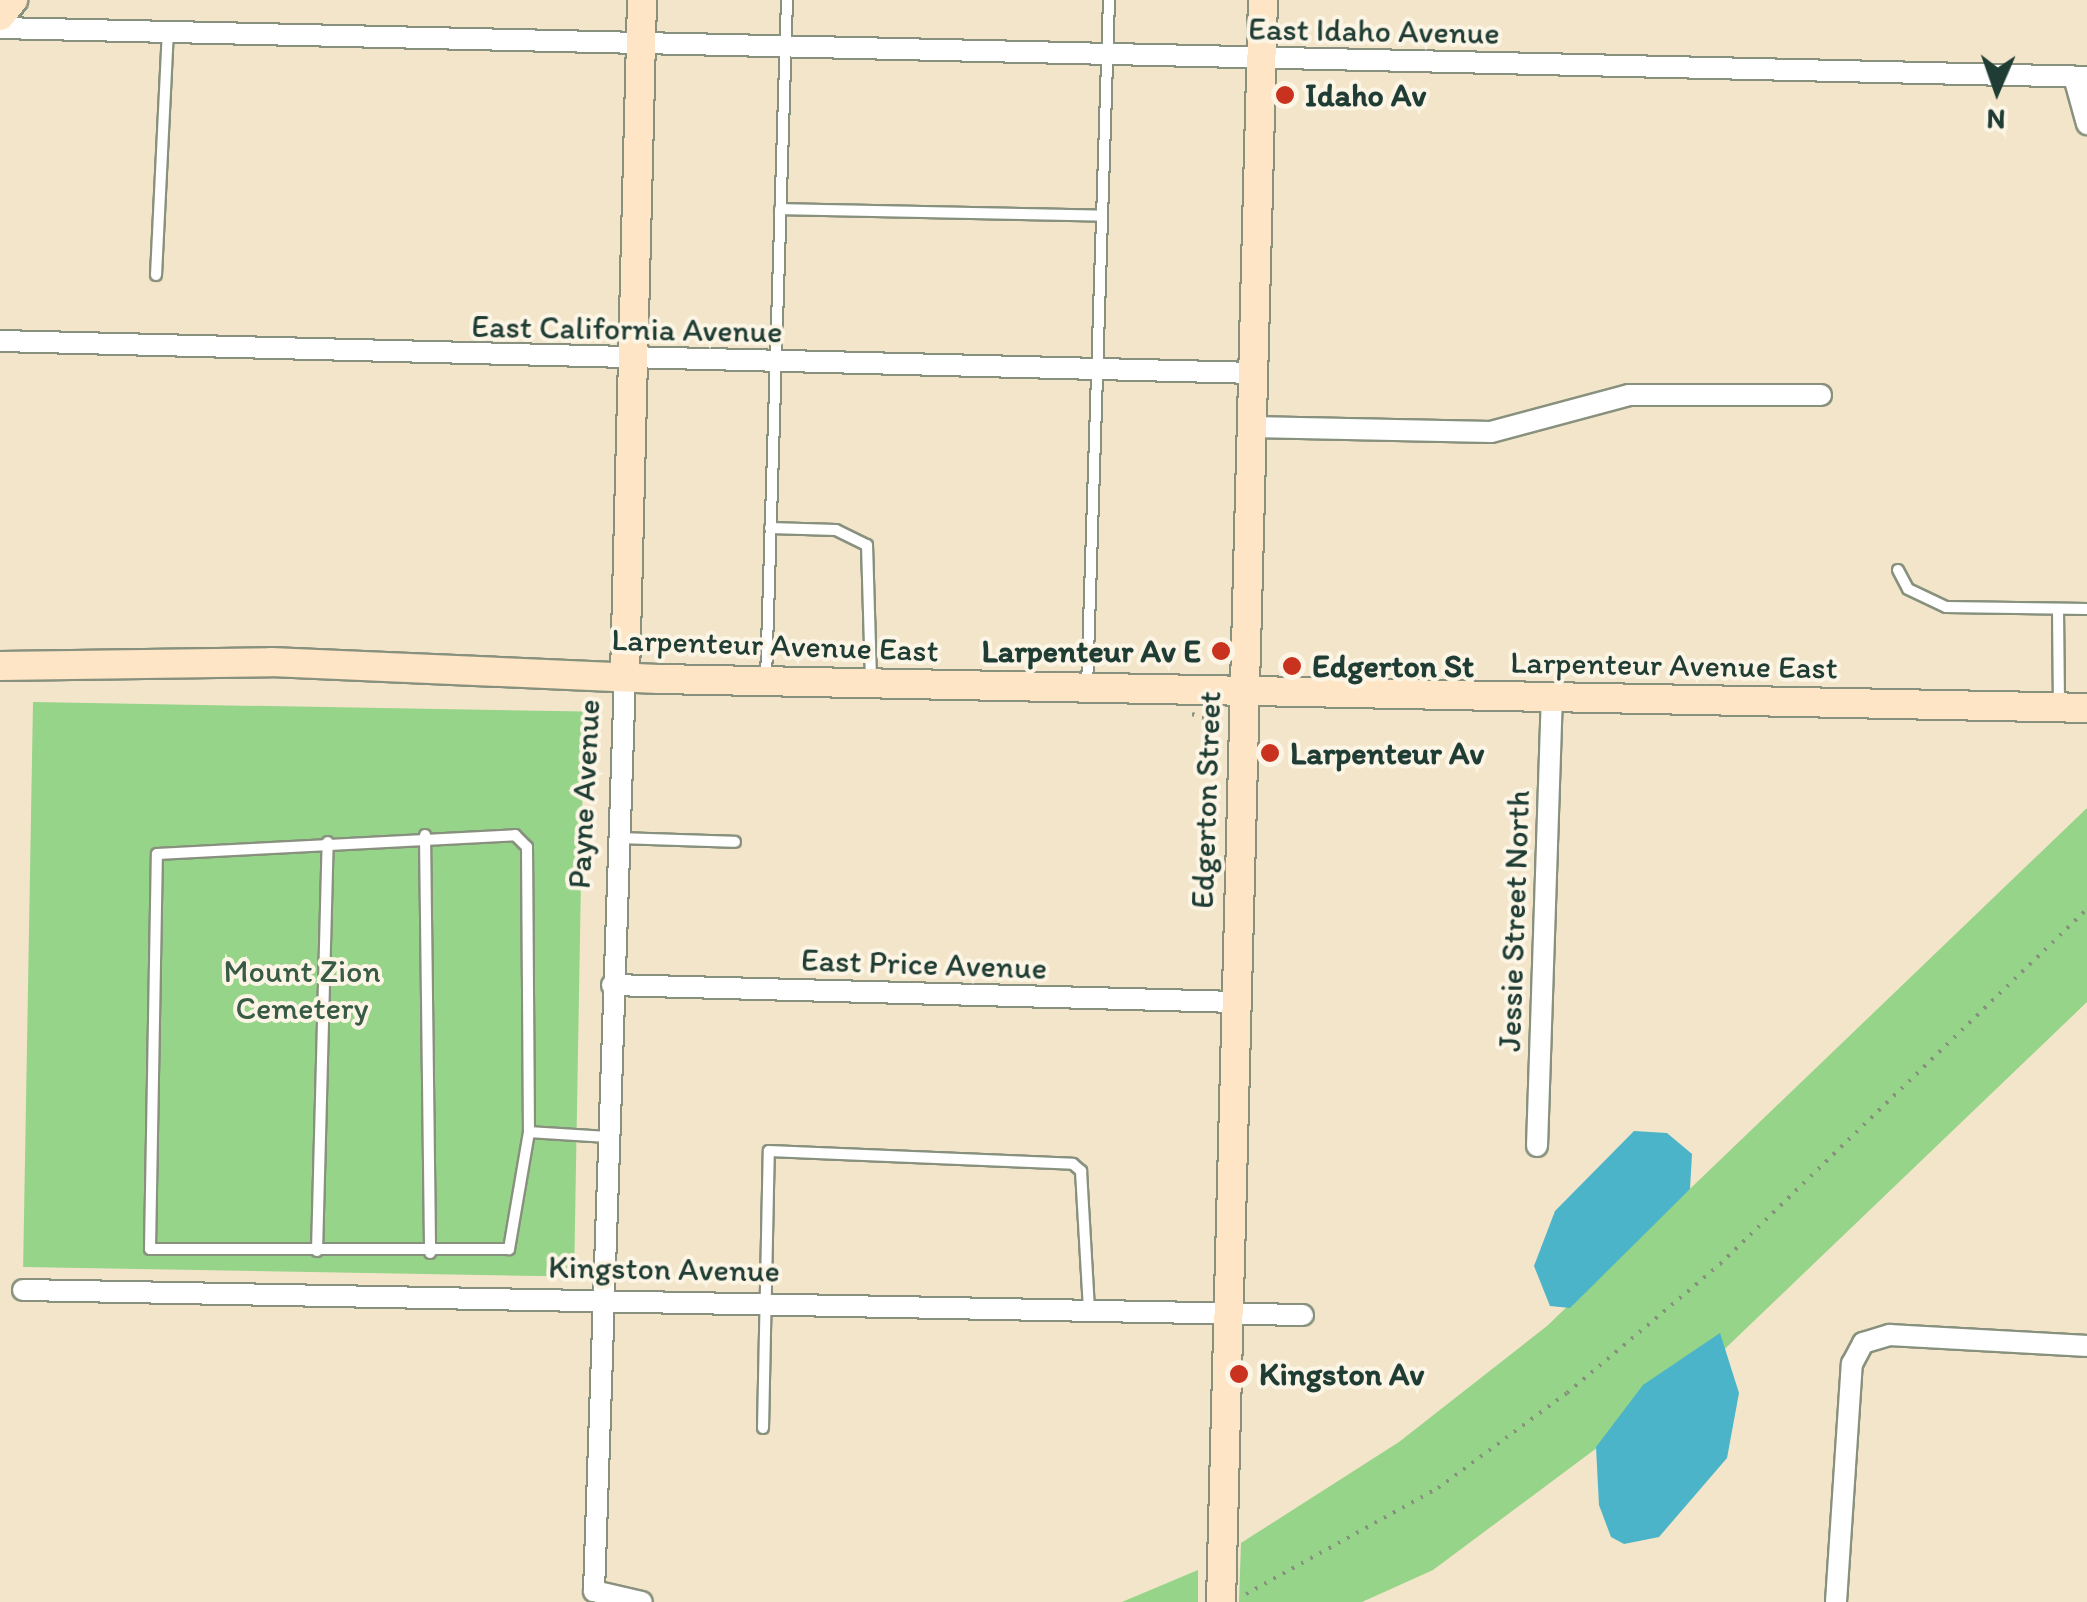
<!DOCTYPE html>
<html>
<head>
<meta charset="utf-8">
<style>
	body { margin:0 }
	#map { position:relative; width:2087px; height:1602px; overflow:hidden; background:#f2e5c9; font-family:Itim,sans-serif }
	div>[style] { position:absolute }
	.green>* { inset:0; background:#95d489; transform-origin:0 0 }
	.water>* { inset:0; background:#4bb4c9 }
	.path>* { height:4px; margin-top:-2px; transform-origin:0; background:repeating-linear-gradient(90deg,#88917e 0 2.5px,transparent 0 10.5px) }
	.roads { filter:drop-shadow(2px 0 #88917e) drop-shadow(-2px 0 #88917e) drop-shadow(0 2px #88917e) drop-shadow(0 -2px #88917e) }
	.lane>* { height:10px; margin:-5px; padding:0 5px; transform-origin:5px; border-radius:5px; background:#fff }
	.street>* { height:20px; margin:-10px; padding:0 10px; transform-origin:10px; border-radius:10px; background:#fff }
	.secondary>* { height:28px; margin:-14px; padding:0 14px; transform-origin:14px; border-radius:14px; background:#fde5c5 }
	.dots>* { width:28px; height:28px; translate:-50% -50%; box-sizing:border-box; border:5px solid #fcf5e5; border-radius:50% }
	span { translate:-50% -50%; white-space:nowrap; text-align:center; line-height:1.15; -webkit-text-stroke:8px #fcf5e5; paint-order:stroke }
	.street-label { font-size:32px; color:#1f3d34 }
	.poi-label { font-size:32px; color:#1f3d34; font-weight:700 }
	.left { translate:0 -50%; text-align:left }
	.right { translate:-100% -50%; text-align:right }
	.park-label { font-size:32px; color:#375b45 }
	.north { position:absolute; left:1947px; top:40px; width:100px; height:100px; -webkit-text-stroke:8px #fcf5e5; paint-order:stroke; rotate:182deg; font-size:28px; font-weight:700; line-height:40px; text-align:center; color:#1f3d34 }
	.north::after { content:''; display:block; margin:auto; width:35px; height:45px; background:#1f3d34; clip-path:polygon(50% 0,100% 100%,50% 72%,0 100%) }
</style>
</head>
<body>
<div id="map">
	<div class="green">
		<div style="left:33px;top:702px;width:551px;height:565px;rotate:1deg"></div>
		<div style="clip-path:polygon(2087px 808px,2087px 1002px,1708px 1365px,1433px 1570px,1362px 1602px,1239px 1602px,1241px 1543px,1399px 1442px,1547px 1326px)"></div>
		<div style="clip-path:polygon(1198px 1570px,1198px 1602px,1122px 1602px)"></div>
	</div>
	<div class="water">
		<div style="clip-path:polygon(1634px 1131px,1667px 1133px,1692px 1154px,1690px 1189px,1570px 1308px,1550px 1306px,1534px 1266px,1555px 1211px)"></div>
		<div style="clip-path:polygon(1720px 1333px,1739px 1393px,1727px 1458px,1659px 1537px,1624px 1544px,1611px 1537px,1599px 1505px,1596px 1447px,1643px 1385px)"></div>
	</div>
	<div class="path">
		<div style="left:1192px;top:714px;width:23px;rotate:18deg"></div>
		<div style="left:1246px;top:1594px;width:219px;rotate:-28.9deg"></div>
		<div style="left:1438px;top:1488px;width:160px;rotate:-36.4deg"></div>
		<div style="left:1567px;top:1393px;width:200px;rotate:-40.1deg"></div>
		<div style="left:1720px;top:1264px;width:511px;rotate:-44.05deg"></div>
	</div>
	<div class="roads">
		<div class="lane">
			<div style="left:780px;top:209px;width:322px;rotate:1.2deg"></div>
			<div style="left:156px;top:275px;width:243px;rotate:-87.2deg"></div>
			<div style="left:770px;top:528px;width:66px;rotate:1.7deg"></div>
			<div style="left:836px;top:530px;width:34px;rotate:26deg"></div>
			<div style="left:867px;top:545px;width:138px;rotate:88.3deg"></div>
			<div style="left:1898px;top:570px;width:21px;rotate:62deg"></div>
			<div style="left:1908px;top:589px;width:42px;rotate:25.3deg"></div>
			<div style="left:1946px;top:607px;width:141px;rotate:0.8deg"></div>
			<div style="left:2058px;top:610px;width:96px;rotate:89.4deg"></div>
			<div style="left:766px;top:679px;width:679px;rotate:-88.23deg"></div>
			<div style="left:1087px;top:688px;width:688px;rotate:-88.17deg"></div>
			<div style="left:425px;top:835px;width:418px;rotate:89.3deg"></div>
			<div style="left:616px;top:838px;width:119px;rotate:1.9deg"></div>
			<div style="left:529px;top:1132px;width:119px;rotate:99.7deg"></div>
			<div style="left:509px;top:1249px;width:359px;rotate:180deg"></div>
			<div style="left:150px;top:1249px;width:395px;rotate:-89deg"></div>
			<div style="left:157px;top:854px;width:359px;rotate:-3deg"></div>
			<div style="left:515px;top:835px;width:17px;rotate:45deg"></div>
			<div style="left:527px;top:847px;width:285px;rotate:89.6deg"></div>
			<div style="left:529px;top:1132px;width:78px;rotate:3.7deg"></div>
			<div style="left:317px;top:1251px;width:409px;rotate:-88.5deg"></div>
			<div style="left:763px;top:1428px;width:277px;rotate:-88.8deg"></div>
			<div style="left:769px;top:1151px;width:304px;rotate:2.4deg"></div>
			<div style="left:1073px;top:1164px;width:11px;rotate:41deg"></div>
			<div style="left:1081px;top:1171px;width:138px;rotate:86.7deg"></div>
		</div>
		<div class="street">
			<div style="left:0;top:28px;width:2088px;rotate:1.34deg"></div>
			<div style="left:2074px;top:77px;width:49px;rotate:74.5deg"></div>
			<div style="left:0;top:341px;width:1253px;rotate:1.46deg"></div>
			<div style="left:1251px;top:427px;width:240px;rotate:1.2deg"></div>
			<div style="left:1491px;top:432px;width:143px;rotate:-15deg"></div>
			<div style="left:1629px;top:395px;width:192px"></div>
			<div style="left:625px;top:676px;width:916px;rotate:91.94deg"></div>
			<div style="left:594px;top:1591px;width:49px;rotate:12.9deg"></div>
			<div style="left:612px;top:985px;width:623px;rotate:1.56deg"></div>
			<div style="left:1537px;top:1146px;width:448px;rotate:-88.1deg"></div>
			<div style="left:23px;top:1290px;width:1280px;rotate:1.12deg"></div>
			<div style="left:1836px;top:1602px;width:239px;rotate:-86.2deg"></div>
			<div style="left:1852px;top:1364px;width:24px;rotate:-62deg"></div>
			<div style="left:1863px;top:1343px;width:28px;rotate:-17deg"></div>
			<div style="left:1890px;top:1335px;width:197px;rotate:3.2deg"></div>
		</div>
		<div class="secondary">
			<div style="left:0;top:16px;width:21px;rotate:-51deg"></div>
			<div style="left:0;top:666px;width:271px;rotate:-0.8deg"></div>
			<div style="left:271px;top:662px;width:388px;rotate:2.5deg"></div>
			<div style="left:659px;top:679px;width:1428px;rotate:1.16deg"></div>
			<div style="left:625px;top:676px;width:676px;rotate:-88.56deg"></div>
			<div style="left:1221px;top:1602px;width:1603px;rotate:-88.5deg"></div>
		</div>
	</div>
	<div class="dots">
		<div style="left:1285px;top:95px;background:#c8321e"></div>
		<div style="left:1221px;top:651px;background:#c8321e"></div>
		<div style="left:1292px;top:666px;background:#c8321e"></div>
		<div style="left:1270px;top:753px;background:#c8321e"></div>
		<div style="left:1239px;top:1374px;background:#c8321e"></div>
	</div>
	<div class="street-label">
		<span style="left:1374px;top:31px;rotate:1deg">East Idaho Avenue</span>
		<span style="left:627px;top:329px;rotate:1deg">East California Avenue</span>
		<span style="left:775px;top:645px;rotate:2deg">Larpenteur Avenue East</span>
		<span style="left:1674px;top:665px;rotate:1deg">Larpenteur Avenue East</span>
		<span style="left:584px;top:794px;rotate:-87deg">Payne Avenue</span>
		<span style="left:1206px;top:800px;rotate:-88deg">Edgerton Street</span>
		<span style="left:1514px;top:921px;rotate:-88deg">Jessie Street North</span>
		<span style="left:924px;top:964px;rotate:2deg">East Price Avenue</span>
		<span style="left:664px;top:1269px;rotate:1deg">Kingston Avenue</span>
	</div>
	<div class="poi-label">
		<span class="left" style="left:1305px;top:95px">Idaho Av</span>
		<span class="right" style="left:1201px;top:651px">Larpenteur Av E</span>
		<span class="left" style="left:1312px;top:666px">Edgerton St</span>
		<span class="left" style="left:1290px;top:753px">Larpenteur Av</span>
		<span class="left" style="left:1259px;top:1374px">Kingston Av</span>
	</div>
	<div class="park-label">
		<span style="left:302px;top:990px">Mount Zion<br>Cemetery</span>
	</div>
	<div class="north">N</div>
</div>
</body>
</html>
